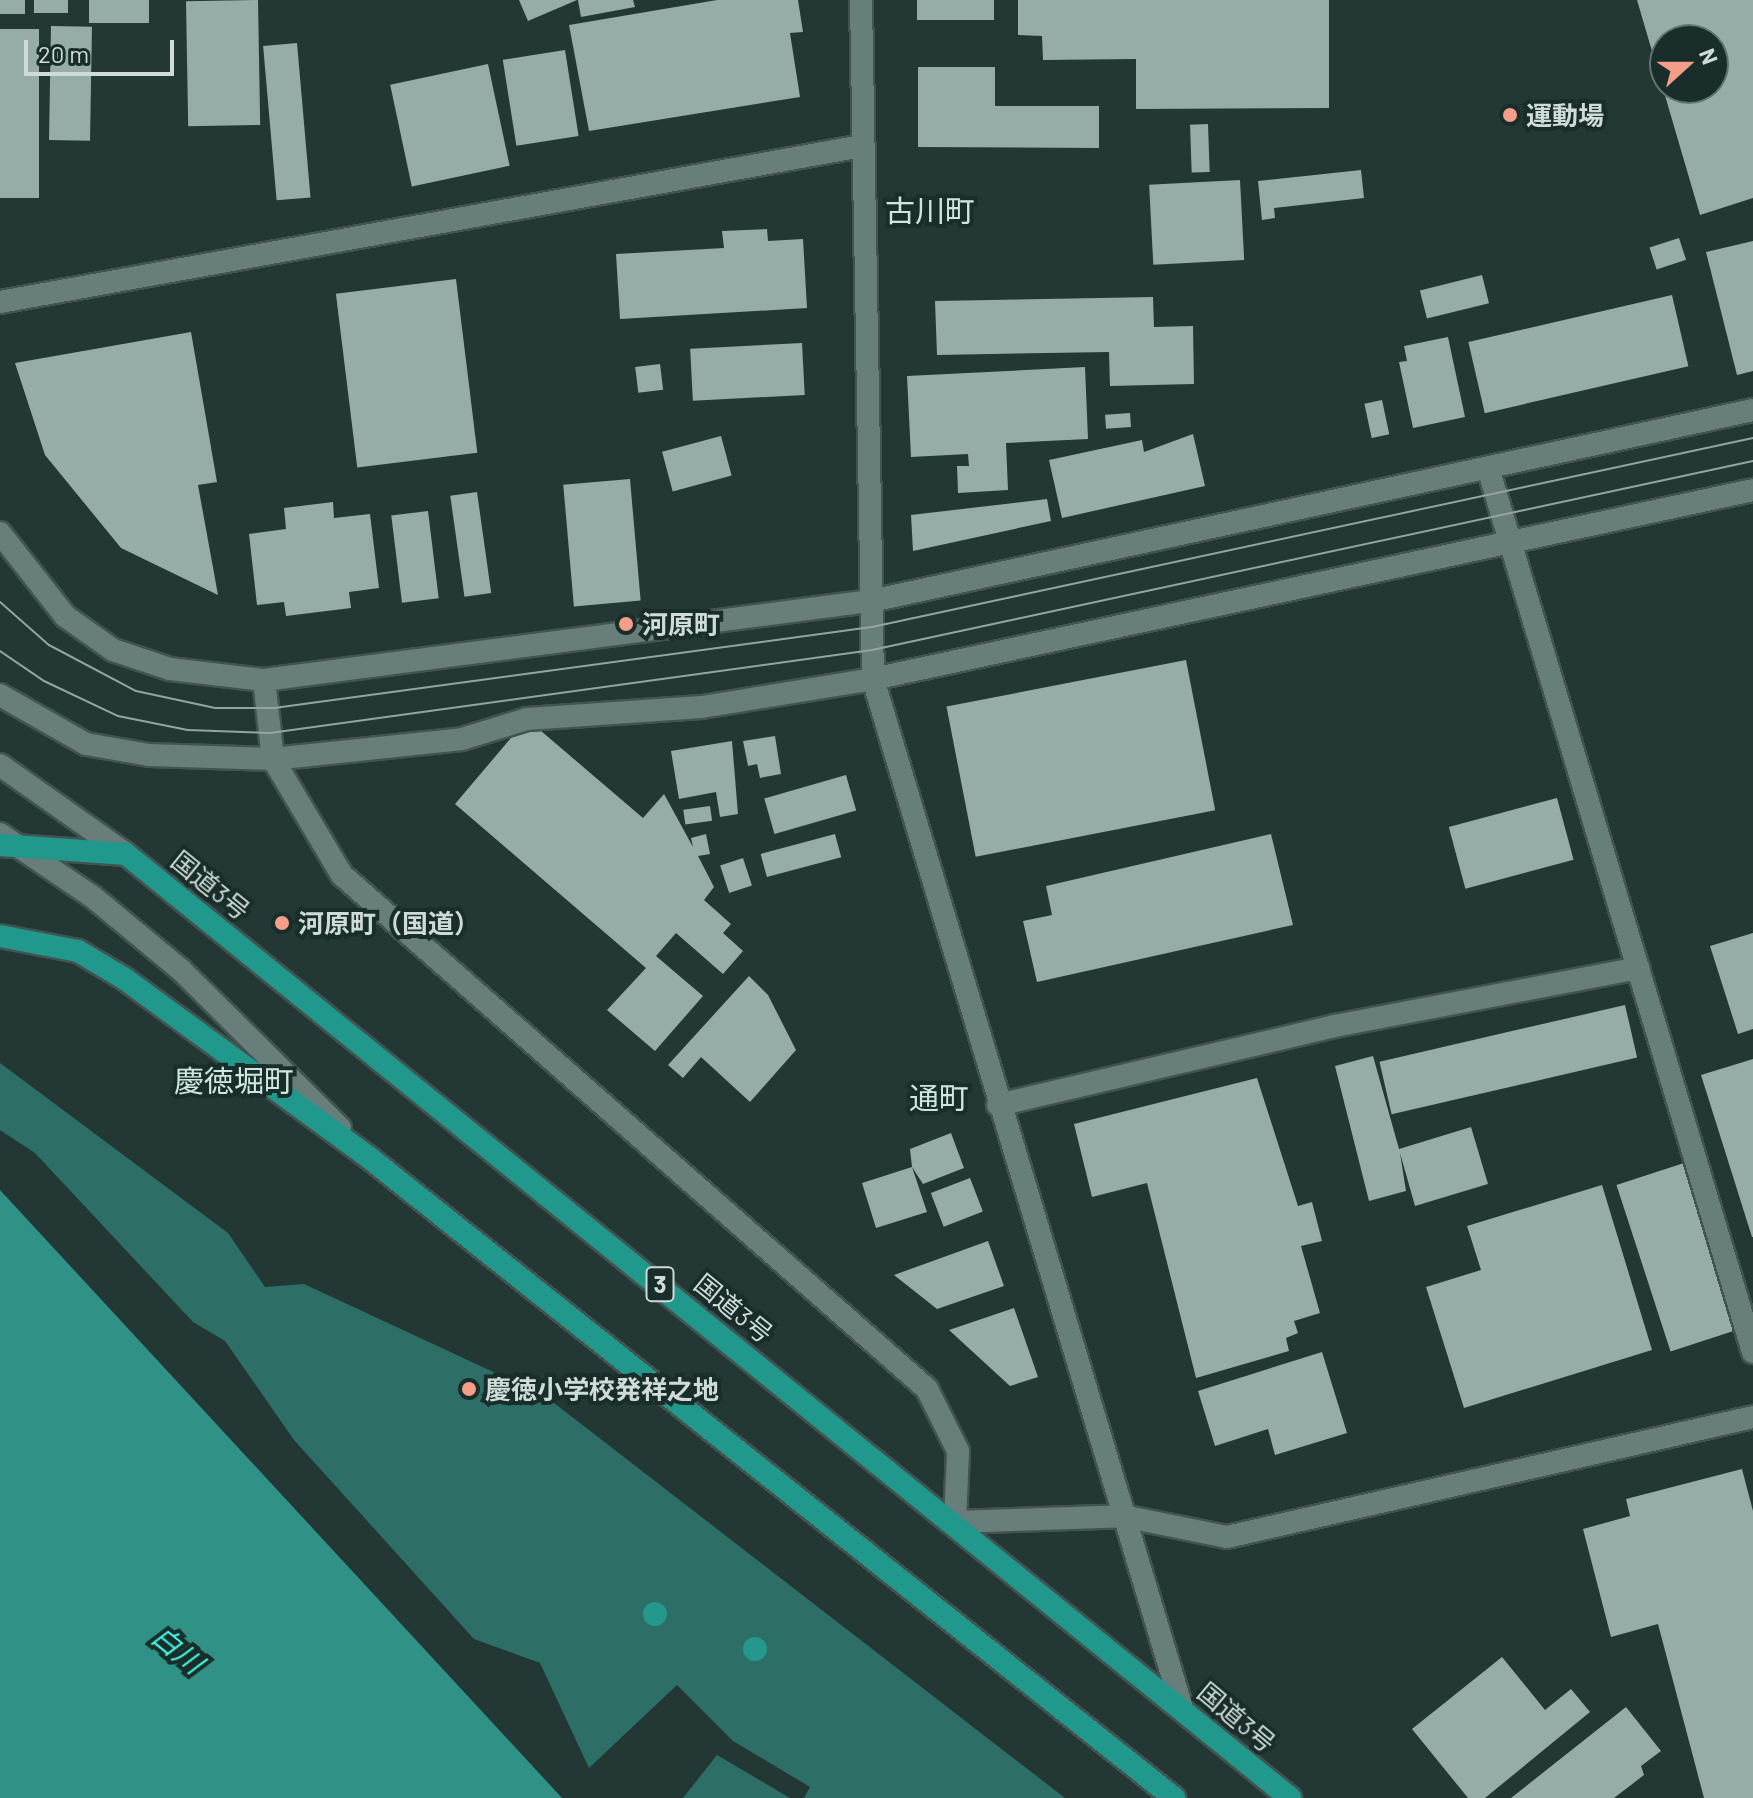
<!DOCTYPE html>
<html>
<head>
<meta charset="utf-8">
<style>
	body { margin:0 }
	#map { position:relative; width:1753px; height:1798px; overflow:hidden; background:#233734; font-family:Barlow,"Noto Sans JP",sans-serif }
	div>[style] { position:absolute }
	.forest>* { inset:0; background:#2d6f67 }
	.water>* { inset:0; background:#309287 }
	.building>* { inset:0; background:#96aca9; transform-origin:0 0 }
	.roads { filter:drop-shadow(2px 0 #425350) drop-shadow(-2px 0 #425350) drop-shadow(0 2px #425350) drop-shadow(0 -2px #425350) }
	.minor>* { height:22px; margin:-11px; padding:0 11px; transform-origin:11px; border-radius:11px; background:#687e7b }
	.tertiary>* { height:22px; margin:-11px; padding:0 11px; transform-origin:11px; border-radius:11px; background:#687e7b }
	.trunk>* { height:22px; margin:-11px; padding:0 11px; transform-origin:11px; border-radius:11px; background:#21988c }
	.tram>* { height:2px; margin:-1px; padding:0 1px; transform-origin:1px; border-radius:1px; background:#95a4a1 }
	.trees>* { width:24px; height:24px; margin:-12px; border-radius:50%; background:#24988d }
	.dots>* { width:22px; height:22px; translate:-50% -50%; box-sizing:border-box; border:4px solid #192d2a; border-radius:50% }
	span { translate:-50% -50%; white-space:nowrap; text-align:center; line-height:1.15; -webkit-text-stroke:8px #192d2a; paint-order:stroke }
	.shield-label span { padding:2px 6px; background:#192d2a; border:2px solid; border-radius:6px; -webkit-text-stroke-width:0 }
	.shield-label { font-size:24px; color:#cfdbd9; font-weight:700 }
	.poi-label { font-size:26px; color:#cfdbd9; font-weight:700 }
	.left { translate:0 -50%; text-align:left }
	.street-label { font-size:26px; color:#cfdbd9 }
	.water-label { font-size:28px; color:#42f8e5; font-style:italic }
	.quarter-label { font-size:30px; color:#cee6e2 }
	.north { position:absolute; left:1649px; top:24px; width:80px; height:80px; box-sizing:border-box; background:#192d2a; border:2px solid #627370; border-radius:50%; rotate:69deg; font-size:22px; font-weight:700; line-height:32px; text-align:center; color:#cfdbd9 }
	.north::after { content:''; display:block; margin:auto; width:28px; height:36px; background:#f49e89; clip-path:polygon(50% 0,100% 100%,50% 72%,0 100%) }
	.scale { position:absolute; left:24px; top:40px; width:150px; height:36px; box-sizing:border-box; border:4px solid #cfdbd9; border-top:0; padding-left:10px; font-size:24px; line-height:28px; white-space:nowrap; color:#cfdbd9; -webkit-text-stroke:6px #192d2a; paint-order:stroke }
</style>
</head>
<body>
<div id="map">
	<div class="forest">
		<div style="clip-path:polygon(0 1063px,228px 1233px,265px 1287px,304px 1284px,545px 1396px,1065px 1798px,804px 1798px,810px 1787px,733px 1741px,677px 1685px,589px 1768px,540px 1663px,474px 1639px,294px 1440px,225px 1341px,193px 1322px,35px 1153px,0 1130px)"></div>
		<div style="clip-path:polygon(717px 1755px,790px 1798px,683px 1798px)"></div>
	</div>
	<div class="water">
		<div style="clip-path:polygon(0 1190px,562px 1798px,0 1798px)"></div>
	</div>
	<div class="building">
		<div style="left:0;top:0;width:25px;height:14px"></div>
		<div style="left:34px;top:0;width:34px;height:13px"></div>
		<div style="left:89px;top:0;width:60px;height:23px"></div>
		<div style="left:258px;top:0;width:125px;height:72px;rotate:89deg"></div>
		<div style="clip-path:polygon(519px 0,577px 0,528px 21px)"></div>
		<div style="clip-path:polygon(578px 0,633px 0,635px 7px,581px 17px)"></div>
		<div style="clip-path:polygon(717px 0,798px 0,803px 32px,790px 33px,800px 97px,589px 131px,569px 25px)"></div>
		<div style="left:917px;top:0;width:77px;height:20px"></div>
		<div style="clip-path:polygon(1018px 0,1329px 0,1329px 108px,1136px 109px,1136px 59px,1043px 60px,1042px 36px,1018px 35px)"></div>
		<div style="clip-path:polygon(evenodd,1637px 0,1753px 0,1753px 198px,1700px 215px,1637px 0,1665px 40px,1713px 40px,1713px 88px,1665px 88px,1665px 40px)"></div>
		<div style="left:51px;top:26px;width:41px;height:114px;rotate:1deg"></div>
		<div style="left:0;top:29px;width:39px;height:169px"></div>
		<div style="left:297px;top:43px;width:155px;height:34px;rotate:85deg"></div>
		<div style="left:565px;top:50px;width:87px;height:63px;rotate:81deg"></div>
		<div style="left:488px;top:64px;width:104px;height:100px;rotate:78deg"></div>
		<div style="clip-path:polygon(918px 67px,995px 67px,995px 106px,1099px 106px,1099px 148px,918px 147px)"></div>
		<div style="left:1208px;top:124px;width:48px;height:18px;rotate:88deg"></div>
		<div style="clip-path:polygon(1361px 170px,1364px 198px,1274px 208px,1275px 218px,1262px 220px,1258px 181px)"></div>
		<div style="left:1240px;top:180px;width:80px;height:91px;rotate:87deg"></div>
		<div style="clip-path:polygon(767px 229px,768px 241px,803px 239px,807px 308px,620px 319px,616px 254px,724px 248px,722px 231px)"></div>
		<div style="left:1679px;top:238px;width:23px;height:31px;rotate:72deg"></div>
		<div style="clip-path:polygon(1753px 241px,1753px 371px,1737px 375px,1706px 252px)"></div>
		<div style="left:1482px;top:275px;width:29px;height:64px;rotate:76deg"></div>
		<div style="left:456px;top:279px;width:175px;height:121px;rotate:83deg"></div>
		<div style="left:1672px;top:295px;width:73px;height:209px;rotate:77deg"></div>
		<div style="clip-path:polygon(1153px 297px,1154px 327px,1193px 326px,1194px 384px,1110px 386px,1109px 352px,937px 355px,935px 301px)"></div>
		<div style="clip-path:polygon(191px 332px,217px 482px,198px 485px,218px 595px,121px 548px,45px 455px,15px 363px)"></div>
		<div style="clip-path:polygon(1448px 337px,1465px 417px,1413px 428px,1399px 362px,1407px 361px,1404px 346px)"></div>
		<div style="left:802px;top:343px;width:52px;height:112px;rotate:87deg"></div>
		<div style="left:660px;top:364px;width:26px;height:25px;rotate:83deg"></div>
		<div style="clip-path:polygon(1085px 367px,1088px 439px,1006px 443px,1008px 490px,958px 493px,957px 466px,969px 466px,968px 454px,911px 457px,907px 376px)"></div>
		<div style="left:1382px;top:400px;width:35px;height:18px;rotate:78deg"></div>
		<div style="left:1130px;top:413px;width:14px;height:25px;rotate:86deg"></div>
		<div style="clip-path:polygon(1193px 434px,1205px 486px,1062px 518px,1049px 460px,1142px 440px,1144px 452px)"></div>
		<div style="left:721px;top:436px;width:41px;height:61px;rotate:75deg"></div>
		<div style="left:630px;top:479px;width:122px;height:67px;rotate:85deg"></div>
		<div style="left:477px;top:492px;width:102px;height:27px;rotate:82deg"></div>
		<div style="clip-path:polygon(1047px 499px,1051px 521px,913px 551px,911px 515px)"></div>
		<div style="clip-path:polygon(333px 502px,334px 518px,370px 514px,379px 588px,349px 592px,351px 608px,286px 616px,284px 602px,257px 605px,249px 534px,286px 529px,284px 508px)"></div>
		<div style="left:428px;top:511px;width:88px;height:37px;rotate:83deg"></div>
		<div style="left:1186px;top:660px;width:153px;height:244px;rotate:79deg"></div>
		<div style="clip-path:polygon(527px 719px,643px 818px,664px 794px,693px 847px,691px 838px,706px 834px,710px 854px,698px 856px,714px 887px,704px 900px,731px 924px,723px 933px,743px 951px,723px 974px,676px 933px,656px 956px,703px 996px,655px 1051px,607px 1010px,646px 968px,455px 804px)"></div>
		<div style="clip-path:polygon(775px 736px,781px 774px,760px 778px,757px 764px,748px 766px,743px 741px)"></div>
		<div style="clip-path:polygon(732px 741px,738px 814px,720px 817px,716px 792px,679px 799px,671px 751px)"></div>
		<div style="left:846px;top:775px;width:37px;height:85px;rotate:74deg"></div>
		<div style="left:1557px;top:798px;width:64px;height:112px;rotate:75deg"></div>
		<div style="left:710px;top:806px;width:15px;height:27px;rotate:82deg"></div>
		<div style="left:835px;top:834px;width:24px;height:77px;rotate:75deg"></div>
		<div style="clip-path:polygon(1271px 834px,1293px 925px,1037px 982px,1023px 921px,1052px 915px,1046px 886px)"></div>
		<div style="left:743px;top:858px;width:29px;height:24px;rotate:72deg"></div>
		<div style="clip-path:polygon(1753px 933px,1753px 1029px,1738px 1034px,1710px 946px)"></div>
		<div style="clip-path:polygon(749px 976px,768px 995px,796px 1050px,750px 1102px,701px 1057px,683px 1078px,668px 1065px)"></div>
		<div style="left:1625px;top:1005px;width:54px;height:252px;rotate:77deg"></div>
		<div style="clip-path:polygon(1373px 1056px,1399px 1149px,1471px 1127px,1488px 1184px,1415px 1206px,1400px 1153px,1406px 1191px,1369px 1201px,1335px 1066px)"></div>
		<div style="clip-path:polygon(1753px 1059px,1753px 1237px,1752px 1237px,1701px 1075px)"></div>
		<div style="clip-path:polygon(1257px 1078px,1298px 1206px,1312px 1202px,1322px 1241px,1301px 1246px,1320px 1313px,1294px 1321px,1298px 1333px,1286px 1338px,1289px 1351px,1196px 1378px,1147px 1183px,1092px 1197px,1074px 1124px)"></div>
		<div style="clip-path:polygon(951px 1133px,964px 1168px,923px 1184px,912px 1167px,927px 1212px,876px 1228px,862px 1183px,912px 1167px,910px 1149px)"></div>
		<div style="left:1684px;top:1163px;width:175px;height:71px;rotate:72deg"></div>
		<div style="left:970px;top:1178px;width:36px;height:42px;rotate:69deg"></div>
		<div style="clip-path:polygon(1602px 1185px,1652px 1350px,1464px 1408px,1426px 1287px,1481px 1270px,1467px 1226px)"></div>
		<div style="clip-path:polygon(988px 1241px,1004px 1286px,937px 1309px,894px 1275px)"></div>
		<div style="clip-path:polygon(1014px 1308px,1038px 1377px,1010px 1386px,949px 1330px)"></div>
		<div style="clip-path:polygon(1322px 1352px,1347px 1433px,1275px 1455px,1268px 1429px,1215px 1446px,1198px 1391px)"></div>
		<div style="clip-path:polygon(1742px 1469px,1753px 1511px,1753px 1798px,1704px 1798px,1658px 1624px,1611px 1637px,1583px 1529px,1630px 1516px,1626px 1499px)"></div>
		<div style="clip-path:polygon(1502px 1657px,1545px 1710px,1571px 1689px,1590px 1712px,1485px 1798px,1468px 1798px,1412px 1729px)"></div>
		<div style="clip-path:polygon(1626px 1707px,1661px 1751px,1641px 1766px,1644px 1775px,1614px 1798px,1511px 1798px)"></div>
	</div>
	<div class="roads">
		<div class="minor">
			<div style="left:0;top:302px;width:876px;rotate:-10.26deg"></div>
			<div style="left:1488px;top:468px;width:923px;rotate:73.31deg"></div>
			<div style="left:873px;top:679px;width:1074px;rotate:73.29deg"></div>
			<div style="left:264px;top:680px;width:80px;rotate:83.5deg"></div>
			<div style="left:273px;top:759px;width:135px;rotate:59.3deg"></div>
			<div style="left:342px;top:875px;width:779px;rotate:41.3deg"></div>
			<div style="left:927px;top:1389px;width:69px;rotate:63.4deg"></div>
			<div style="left:958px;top:1451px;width:71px;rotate:92.4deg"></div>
			<div style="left:955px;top:1522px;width:168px;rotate:-2deg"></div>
			<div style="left:1123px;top:1516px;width:106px;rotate:11.4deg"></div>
			<div style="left:1227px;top:1537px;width:540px;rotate:-12.85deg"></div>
			<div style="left:998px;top:1105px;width:346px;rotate:-13.2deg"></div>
			<div style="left:1335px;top:1026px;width:309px;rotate:-10.8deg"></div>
		</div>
		<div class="tertiary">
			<div style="left:861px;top:0;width:679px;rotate:88.99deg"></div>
			<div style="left:0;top:533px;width:105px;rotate:51.9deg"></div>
			<div style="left:65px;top:616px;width:59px;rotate:35.3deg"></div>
			<div style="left:113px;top:650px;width:60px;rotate:18.4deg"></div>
			<div style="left:170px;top:669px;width:95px;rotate:6.7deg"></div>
			<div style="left:264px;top:680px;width:612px;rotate:-7.42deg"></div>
			<div style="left:871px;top:601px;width:902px;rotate:-12.22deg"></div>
			<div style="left:0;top:695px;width:99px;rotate:29.7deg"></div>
			<div style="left:86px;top:744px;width:64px;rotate:9.9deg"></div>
			<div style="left:149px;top:755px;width:124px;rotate:1.8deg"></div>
			<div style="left:273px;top:759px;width:190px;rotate:-6deg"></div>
			<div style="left:462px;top:739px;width:68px;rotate:-17.1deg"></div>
			<div style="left:527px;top:719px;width:175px;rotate:-3.9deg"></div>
			<div style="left:702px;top:707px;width:173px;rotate:-9.3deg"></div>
			<div style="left:873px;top:679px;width:900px;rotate:-12.12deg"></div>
			<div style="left:0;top:765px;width:154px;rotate:35.2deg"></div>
			<div style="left:0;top:834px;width:112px;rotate:34.1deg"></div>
			<div style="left:93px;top:897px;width:114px;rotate:39.7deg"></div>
			<div style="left:181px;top:970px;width:224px;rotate:44.8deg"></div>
		</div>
		<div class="trunk">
			<div style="left:0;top:845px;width:126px;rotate:4.1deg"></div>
			<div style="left:126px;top:854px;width:1499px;rotate:39.04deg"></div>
			<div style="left:0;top:936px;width:79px;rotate:10.9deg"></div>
			<div style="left:78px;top:951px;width:55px;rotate:30.8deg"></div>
			<div style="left:125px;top:979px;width:306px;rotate:36.2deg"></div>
			<div style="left:372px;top:1160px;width:1025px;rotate:38.5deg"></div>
		</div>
	</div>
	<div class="tram">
		<div style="left:0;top:602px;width:65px;rotate:41.3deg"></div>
		<div style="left:49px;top:645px;width:98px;rotate:27.9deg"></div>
		<div style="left:136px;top:691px;width:81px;rotate:12.1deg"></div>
		<div style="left:215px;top:708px;width:59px"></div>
		<div style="left:274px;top:708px;width:603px;rotate:-7.71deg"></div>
		<div style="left:872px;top:627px;width:901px;rotate:-12.11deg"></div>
		<div style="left:0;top:651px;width:53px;rotate:34.3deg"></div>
		<div style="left:44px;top:681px;width:82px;rotate:25.3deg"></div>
		<div style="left:118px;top:716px;width:71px;rotate:11.3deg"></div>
		<div style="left:188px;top:730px;width:82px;rotate:2.1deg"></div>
		<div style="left:270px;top:733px;width:608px;rotate:-7.85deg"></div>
		<div style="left:872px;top:650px;width:901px;rotate:-12.11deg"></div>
	</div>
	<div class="trees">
		<div style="left:655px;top:1614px"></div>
		<div style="left:755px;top:1649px"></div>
	</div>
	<div class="dots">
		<div style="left:1510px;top:115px;background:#f49e89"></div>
		<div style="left:626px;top:624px;background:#f49e89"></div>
		<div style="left:282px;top:923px;background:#f49e89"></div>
		<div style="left:469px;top:1389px;background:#f49e89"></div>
	</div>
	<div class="shield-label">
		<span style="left:660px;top:1284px">3</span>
	</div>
	<div class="poi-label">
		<span class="left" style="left:1526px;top:115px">運動場</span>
		<span class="left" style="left:642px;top:624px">河原町</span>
		<span class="left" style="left:298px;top:923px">河原町（国道）</span>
		<span class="left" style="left:485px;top:1389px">慶徳小学校発祥之地</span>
	</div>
	<div class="street-label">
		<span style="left:211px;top:885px;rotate:39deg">国道3号</span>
		<span style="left:734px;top:1308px;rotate:39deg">国道3号</span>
		<span style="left:1237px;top:1717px;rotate:40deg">国道3号</span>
	</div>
	<div class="water-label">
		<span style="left:178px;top:1649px;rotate:39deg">白川</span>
	</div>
	<div class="quarter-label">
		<span style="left:930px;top:210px">古川町</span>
		<span style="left:234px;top:1080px">慶徳堀町</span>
		<span style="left:939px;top:1097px">通町</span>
	</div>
	<div class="north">N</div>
	<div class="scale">20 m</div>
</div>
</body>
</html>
